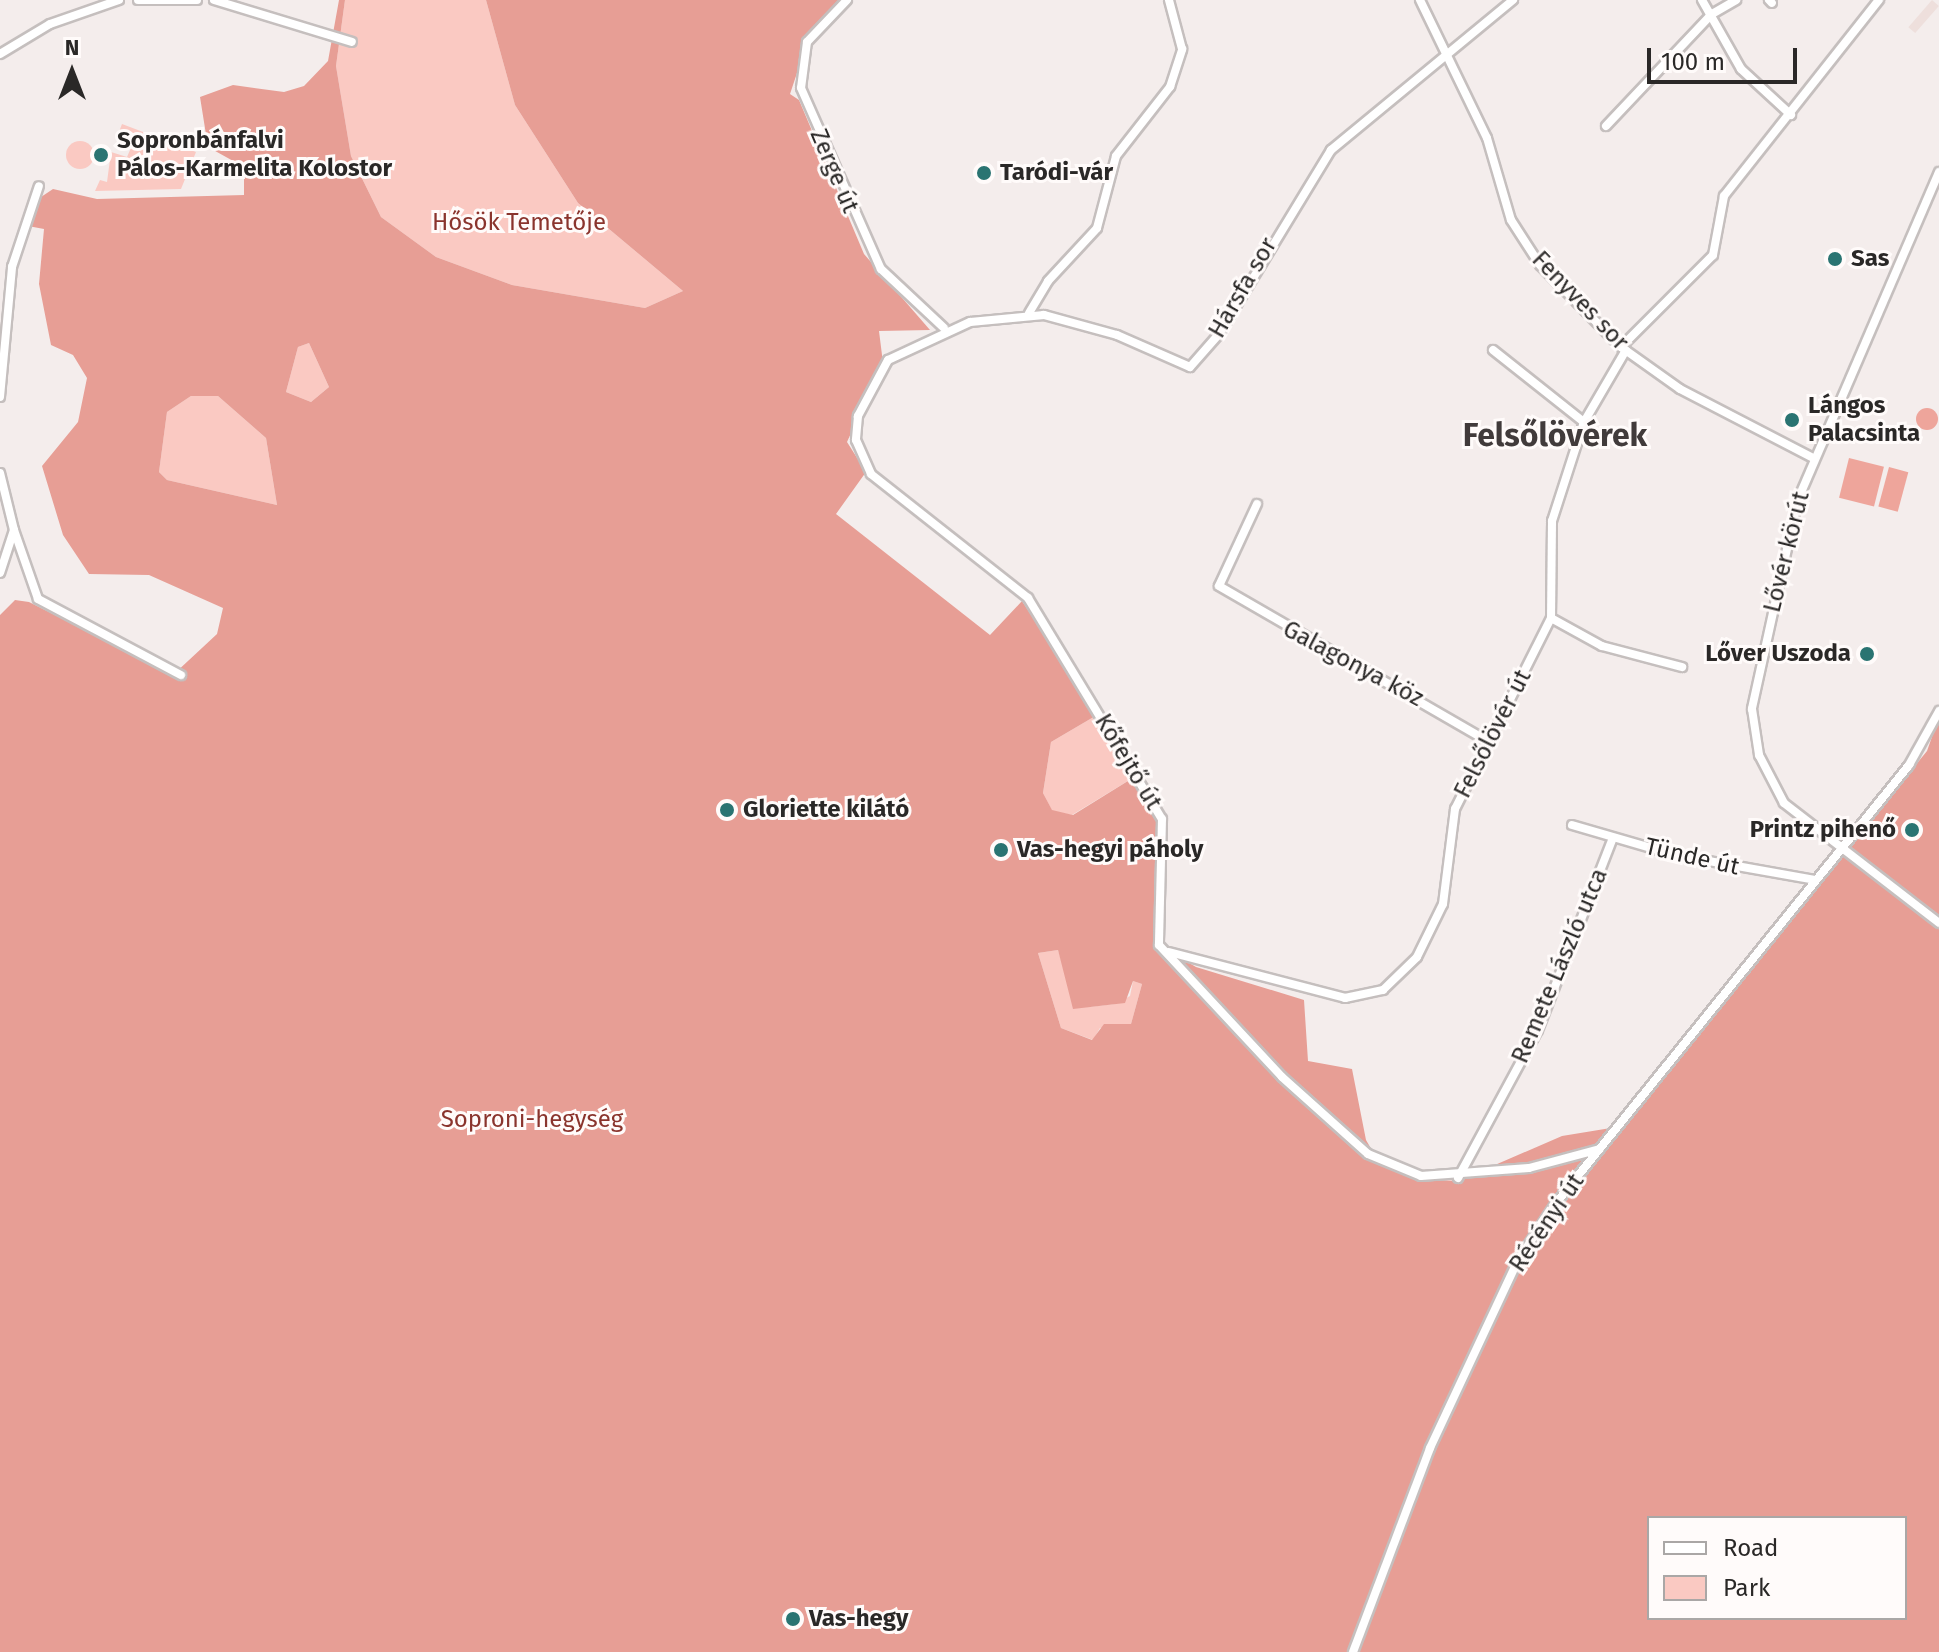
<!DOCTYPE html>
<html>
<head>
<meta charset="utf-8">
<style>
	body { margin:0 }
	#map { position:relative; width:1939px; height:1652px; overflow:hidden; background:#f4edec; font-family:"Fira Sans",sans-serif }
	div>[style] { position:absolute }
	.built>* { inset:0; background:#eedfdc; transform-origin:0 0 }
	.green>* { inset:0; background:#fac9c2 }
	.round { border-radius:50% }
	.forest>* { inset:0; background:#e79e95 }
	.water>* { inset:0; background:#eea59b; transform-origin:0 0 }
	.roads { filter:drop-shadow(2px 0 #c5bfbe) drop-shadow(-2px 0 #c5bfbe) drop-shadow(0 2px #c5bfbe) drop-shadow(0 -2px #c5bfbe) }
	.minor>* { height:8px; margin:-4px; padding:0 4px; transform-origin:4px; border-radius:4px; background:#fff }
	.dots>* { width:22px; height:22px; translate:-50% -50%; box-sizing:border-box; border:4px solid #fffbfa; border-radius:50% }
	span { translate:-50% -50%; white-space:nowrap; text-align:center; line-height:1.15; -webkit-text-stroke:6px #fffbfa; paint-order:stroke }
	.poi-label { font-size:24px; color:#2a2827; font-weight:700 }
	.left { translate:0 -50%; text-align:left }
	.right { translate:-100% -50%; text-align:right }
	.street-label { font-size:24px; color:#2a2827 }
	.park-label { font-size:24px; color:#8a342d }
	.district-label { font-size:32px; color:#413b3b; font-weight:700 }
	.legend { position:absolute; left:1647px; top:1516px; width:260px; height:104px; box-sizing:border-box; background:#fffbfa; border:2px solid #aaa7a6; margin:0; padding:10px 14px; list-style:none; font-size:24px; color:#2a2827 }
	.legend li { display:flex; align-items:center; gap:16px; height:40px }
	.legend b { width:40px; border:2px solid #aaa7a6 }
	.north { position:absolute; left:32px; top:32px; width:80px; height:80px; -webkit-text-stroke:6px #fffbfa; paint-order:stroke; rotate:0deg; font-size:22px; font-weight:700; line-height:32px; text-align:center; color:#2a2827 }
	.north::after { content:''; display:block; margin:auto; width:28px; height:36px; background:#2a2827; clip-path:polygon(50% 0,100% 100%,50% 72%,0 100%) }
	.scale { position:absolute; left:1647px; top:48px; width:150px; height:36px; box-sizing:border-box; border:4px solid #2a2827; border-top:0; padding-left:10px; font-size:24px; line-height:28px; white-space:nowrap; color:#2a2827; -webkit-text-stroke:6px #fffbfa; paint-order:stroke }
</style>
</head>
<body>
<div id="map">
	<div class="built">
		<div style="left:1932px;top:0;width:9px;height:36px;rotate:41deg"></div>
	</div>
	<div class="green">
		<div style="clip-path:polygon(345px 0,486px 0,515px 105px,578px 203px,683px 291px,645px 308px,512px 285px,436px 257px,381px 217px,351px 156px,336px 66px)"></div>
		<div style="clip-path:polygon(122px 124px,196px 152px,181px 189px,95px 191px,100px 180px,107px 182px,111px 152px,127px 157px,133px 143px,117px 137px)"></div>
		<div class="round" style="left:66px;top:141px;width:28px;height:28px"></div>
		<div style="clip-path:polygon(309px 343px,329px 387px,311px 402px,286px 392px,298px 347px)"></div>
		<div style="clip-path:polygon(191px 396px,218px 396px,266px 438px,277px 505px,167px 480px,159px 472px,167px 412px)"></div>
		<div style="clip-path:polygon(1097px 715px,1136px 776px,1072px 815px,1052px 811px,1043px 793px,1051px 742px)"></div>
		<div style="clip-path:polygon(1058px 950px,1070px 988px,1089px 1007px,1115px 1004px,1130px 996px,1133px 981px,1142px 984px,1131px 1024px,1100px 1028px,1093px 1040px,1061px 1028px,1038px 953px)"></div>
	</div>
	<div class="forest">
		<div style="clip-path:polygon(evenodd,339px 0,345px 0,336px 66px,351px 156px,381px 217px,436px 257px,512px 285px,645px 308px,683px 291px,578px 203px,515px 105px,486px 0,849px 0,807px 43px,790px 94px,799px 100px,864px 254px,930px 330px,879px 331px,883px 363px,847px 442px,866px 472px,836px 514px,990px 635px,1022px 601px,1097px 715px,1051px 742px,1043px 793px,1052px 810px,1073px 815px,1136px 776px,1159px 811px,1159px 945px,1196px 967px,1304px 1000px,1308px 1061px,1352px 1069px,1366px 1140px,1380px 1164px,1418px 1179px,1458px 1181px,1562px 1136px,1623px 1126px,1927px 751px,1939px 717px,1939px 1652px,0 1652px,0 615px,15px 600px,29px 602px,174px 674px,217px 634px,223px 608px,149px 575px,89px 574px,63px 535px,42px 466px,78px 422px,87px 378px,73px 355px,51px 345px,39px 284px,44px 229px,28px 226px,35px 201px,53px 189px,97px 199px,244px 195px,244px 167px,208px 147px,200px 97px,233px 85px,284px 92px,304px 86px,328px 61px,339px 0,309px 343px,329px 387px,311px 402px,286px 392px,298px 347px,309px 343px,339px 0,191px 396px,218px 396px,266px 438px,277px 505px,167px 480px,159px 472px,167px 412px,191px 396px,339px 0,1058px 950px,1073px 1009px,1125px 1003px,1133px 981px,1142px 984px,1131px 1024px,1104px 1024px,1092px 1040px,1061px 1028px,1038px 953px,1058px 950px,339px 0,1649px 1518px,1905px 1518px,1905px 1618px,1649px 1618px,1649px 1518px)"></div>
	</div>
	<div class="water">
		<div class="round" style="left:1916px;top:408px;width:22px;height:22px"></div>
		<div style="left:1849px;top:458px;width:36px;height:41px;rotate:14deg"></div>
		<div style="left:1889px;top:467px;width:20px;height:41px;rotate:15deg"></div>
	</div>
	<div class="roads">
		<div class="minor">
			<div style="left:138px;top:0;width:59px"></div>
			<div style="left:214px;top:0;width:144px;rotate:16.9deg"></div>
			<div style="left:847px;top:0;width:58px;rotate:133.6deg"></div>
			<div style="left:807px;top:42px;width:46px;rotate:97.4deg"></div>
			<div style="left:801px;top:88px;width:198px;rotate:66.2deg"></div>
			<div style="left:881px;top:269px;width:86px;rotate:43.1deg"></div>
			<div style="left:1420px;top:0;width:153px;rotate:64.1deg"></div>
			<div style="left:1487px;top:138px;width:85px;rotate:73.7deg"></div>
			<div style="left:1511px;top:220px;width:54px;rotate:57.2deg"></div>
			<div style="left:1540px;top:265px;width:115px;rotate:45.4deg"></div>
			<div style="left:1621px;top:347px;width:72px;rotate:35.4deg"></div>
			<div style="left:1680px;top:389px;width:150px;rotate:27.4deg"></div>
			<div style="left:1513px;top:0;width:236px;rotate:140.5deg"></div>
			<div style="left:1331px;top:150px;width:215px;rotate:121.3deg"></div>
			<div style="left:1219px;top:334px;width:44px;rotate:131.3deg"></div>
			<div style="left:1190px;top:367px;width:80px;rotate:-156.3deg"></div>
			<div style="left:1117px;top:335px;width:76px;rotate:-164.7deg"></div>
			<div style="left:1044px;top:315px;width:74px;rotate:174.6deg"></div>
			<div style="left:970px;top:322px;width:90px;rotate:155.1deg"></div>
			<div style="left:888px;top:360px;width:64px;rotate:118.2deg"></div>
			<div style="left:858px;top:416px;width:24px;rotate:95deg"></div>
			<div style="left:856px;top:440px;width:37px;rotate:66deg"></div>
			<div style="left:871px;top:474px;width:200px;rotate:38.3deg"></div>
			<div style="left:1028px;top:598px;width:258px;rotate:58.8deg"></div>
			<div style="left:1162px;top:819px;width:126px;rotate:91.4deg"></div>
			<div style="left:1159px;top:945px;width:180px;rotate:47deg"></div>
			<div style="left:1282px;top:1077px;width:115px;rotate:41.8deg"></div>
			<div style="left:1368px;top:1154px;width:57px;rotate:22.5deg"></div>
			<div style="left:1421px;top:1176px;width:108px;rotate:-4.2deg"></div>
			<div style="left:1529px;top:1168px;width:73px;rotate:-15deg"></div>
			<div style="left:1702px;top:0;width:79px;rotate:60.5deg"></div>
			<div style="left:1741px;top:69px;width:68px;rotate:42.6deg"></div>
			<div style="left:1769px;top:0;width:4px;rotate:45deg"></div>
			<div style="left:0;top:54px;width:58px;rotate:-31deg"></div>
			<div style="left:50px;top:24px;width:73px;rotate:-19.2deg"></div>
			<div style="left:1606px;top:126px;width:154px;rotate:-46.6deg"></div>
			<div style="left:1712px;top:14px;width:28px;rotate:-30deg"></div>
			<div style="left:1939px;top:172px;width:356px;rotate:113.3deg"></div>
			<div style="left:1798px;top:499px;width:215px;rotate:102.4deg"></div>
			<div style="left:1752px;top:709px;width:47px;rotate:81.3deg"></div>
			<div style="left:1759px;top:755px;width:54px;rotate:62.5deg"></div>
			<div style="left:1784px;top:803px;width:196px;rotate:37.7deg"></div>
			<div style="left:1029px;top:313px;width:37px;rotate:-59deg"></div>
			<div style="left:1048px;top:281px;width:72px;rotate:-47.2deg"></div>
			<div style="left:1097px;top:228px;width:74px;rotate:-75.2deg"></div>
			<div style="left:1116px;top:156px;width:88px;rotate:-52deg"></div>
			<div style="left:1170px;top:87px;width:40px;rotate:-72deg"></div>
			<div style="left:1182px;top:49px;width:51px;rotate:-104.9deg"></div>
			<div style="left:1621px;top:347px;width:130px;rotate:-45deg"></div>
			<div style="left:1713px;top:255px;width:60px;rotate:-79.4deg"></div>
			<div style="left:1724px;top:196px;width:250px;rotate:-51.7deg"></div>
			<div style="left:1493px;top:350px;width:116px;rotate:38.4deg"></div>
			<div style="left:0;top:397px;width:131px;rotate:-84.7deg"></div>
			<div style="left:12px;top:267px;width:85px;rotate:-71.6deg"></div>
			<div style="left:0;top:473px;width:59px;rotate:76.2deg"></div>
			<div style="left:14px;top:530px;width:45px;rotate:108deg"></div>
			<div style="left:1257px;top:504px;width:90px;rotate:114.9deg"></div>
			<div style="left:1219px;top:586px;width:310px;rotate:30deg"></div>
			<div style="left:14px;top:530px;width:73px;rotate:70.8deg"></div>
			<div style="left:38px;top:599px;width:162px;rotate:28deg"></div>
			<div style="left:1551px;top:618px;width:58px;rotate:28.8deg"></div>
			<div style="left:1602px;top:646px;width:83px;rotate:14.7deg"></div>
			<div style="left:1572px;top:825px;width:107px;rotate:16.2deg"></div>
			<div style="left:1675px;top:855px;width:142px;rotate:10.1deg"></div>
			<div style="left:1169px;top:952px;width:182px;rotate:14.6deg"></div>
			<div style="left:1345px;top:998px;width:39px;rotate:-12deg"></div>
			<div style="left:1383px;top:990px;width:47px;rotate:-44.1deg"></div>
			<div style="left:1417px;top:957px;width:59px;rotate:-63.9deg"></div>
			<div style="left:1443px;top:904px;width:96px;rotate:-82.8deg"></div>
			<div style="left:1455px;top:809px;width:214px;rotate:-63.3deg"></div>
			<div style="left:1551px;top:618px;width:97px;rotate:-89.4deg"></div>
			<div style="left:1552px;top:521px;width:104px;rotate:-72.1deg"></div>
			<div style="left:1584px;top:422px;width:83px;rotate:-59.7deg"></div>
			<div style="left:1458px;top:1178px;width:168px;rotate:-61.6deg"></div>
			<div style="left:1538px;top:1030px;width:206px;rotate:-68.7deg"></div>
			<div style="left:1353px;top:1652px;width:218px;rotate:-69.3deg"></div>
			<div style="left:1430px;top:1448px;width:205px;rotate:-64.9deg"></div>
			<div style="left:1517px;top:1262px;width:71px;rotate:-56.5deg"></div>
			<div style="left:1556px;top:1203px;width:563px;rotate:-51.13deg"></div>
			<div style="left:1909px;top:765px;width:62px;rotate:-60.9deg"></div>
		</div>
	</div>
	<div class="dots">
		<div style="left:101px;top:155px;background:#2a7472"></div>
		<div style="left:984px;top:173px;background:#2a7472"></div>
		<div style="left:1835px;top:259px;background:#2a7472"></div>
		<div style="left:1792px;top:420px;background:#2a7472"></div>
		<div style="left:1867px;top:654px;background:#2a7472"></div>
		<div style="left:727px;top:810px;background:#2a7472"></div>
		<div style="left:1912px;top:830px;background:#2a7472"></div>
		<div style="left:1001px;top:850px;background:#2a7472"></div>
		<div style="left:793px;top:1619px;background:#2a7472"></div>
	</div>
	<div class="poi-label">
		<span class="left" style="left:117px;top:155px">Sopronbánfalvi<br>Pálos-Karmelita Kolostor</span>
		<span class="left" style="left:1000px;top:173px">Taródi-vár</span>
		<span class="left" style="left:1851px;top:259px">Sas</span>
		<span class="left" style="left:1808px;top:420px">Lángos<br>Palacsinta</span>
		<span class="right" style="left:1851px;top:654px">Lőver Uszoda</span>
		<span class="left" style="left:743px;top:810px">Gloriette kilátó</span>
		<span class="right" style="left:1896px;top:830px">Printz pihenő</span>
		<span class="left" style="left:1017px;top:850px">Vas-hegyi páholy</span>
		<span class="left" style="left:809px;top:1619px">Vas-hegy</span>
	</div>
	<div class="street-label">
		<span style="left:834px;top:171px;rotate:67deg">Zerge út</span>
		<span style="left:1243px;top:288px;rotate:-60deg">Hársfa sor</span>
		<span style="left:1580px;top:301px;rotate:46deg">Fenyves sor</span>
		<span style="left:1787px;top:552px;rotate:-76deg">Lővér körút</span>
		<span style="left:1353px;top:664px;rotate:28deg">Galagonya köz</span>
		<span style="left:1493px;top:734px;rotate:-63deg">Felsőlövér út</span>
		<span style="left:1128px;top:762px;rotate:59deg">Kőfejtő út</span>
		<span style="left:1692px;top:857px;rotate:13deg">Tünde út</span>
		<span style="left:1560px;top:966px;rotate:-67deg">Remete László utca</span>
		<span style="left:1547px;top:1223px;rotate:-56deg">Récényi út</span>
	</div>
	<div class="park-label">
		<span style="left:519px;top:223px">Hősök Temetője</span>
		<span style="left:532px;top:1120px">Soproni-hegység</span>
	</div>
	<div class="district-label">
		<span style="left:1555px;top:435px">Felsőlövérek</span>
	</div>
	<ul class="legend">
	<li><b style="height:10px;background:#fff"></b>Road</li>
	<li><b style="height:22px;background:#fac9c2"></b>Park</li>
	</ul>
	<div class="north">N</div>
	<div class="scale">100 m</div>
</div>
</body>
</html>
